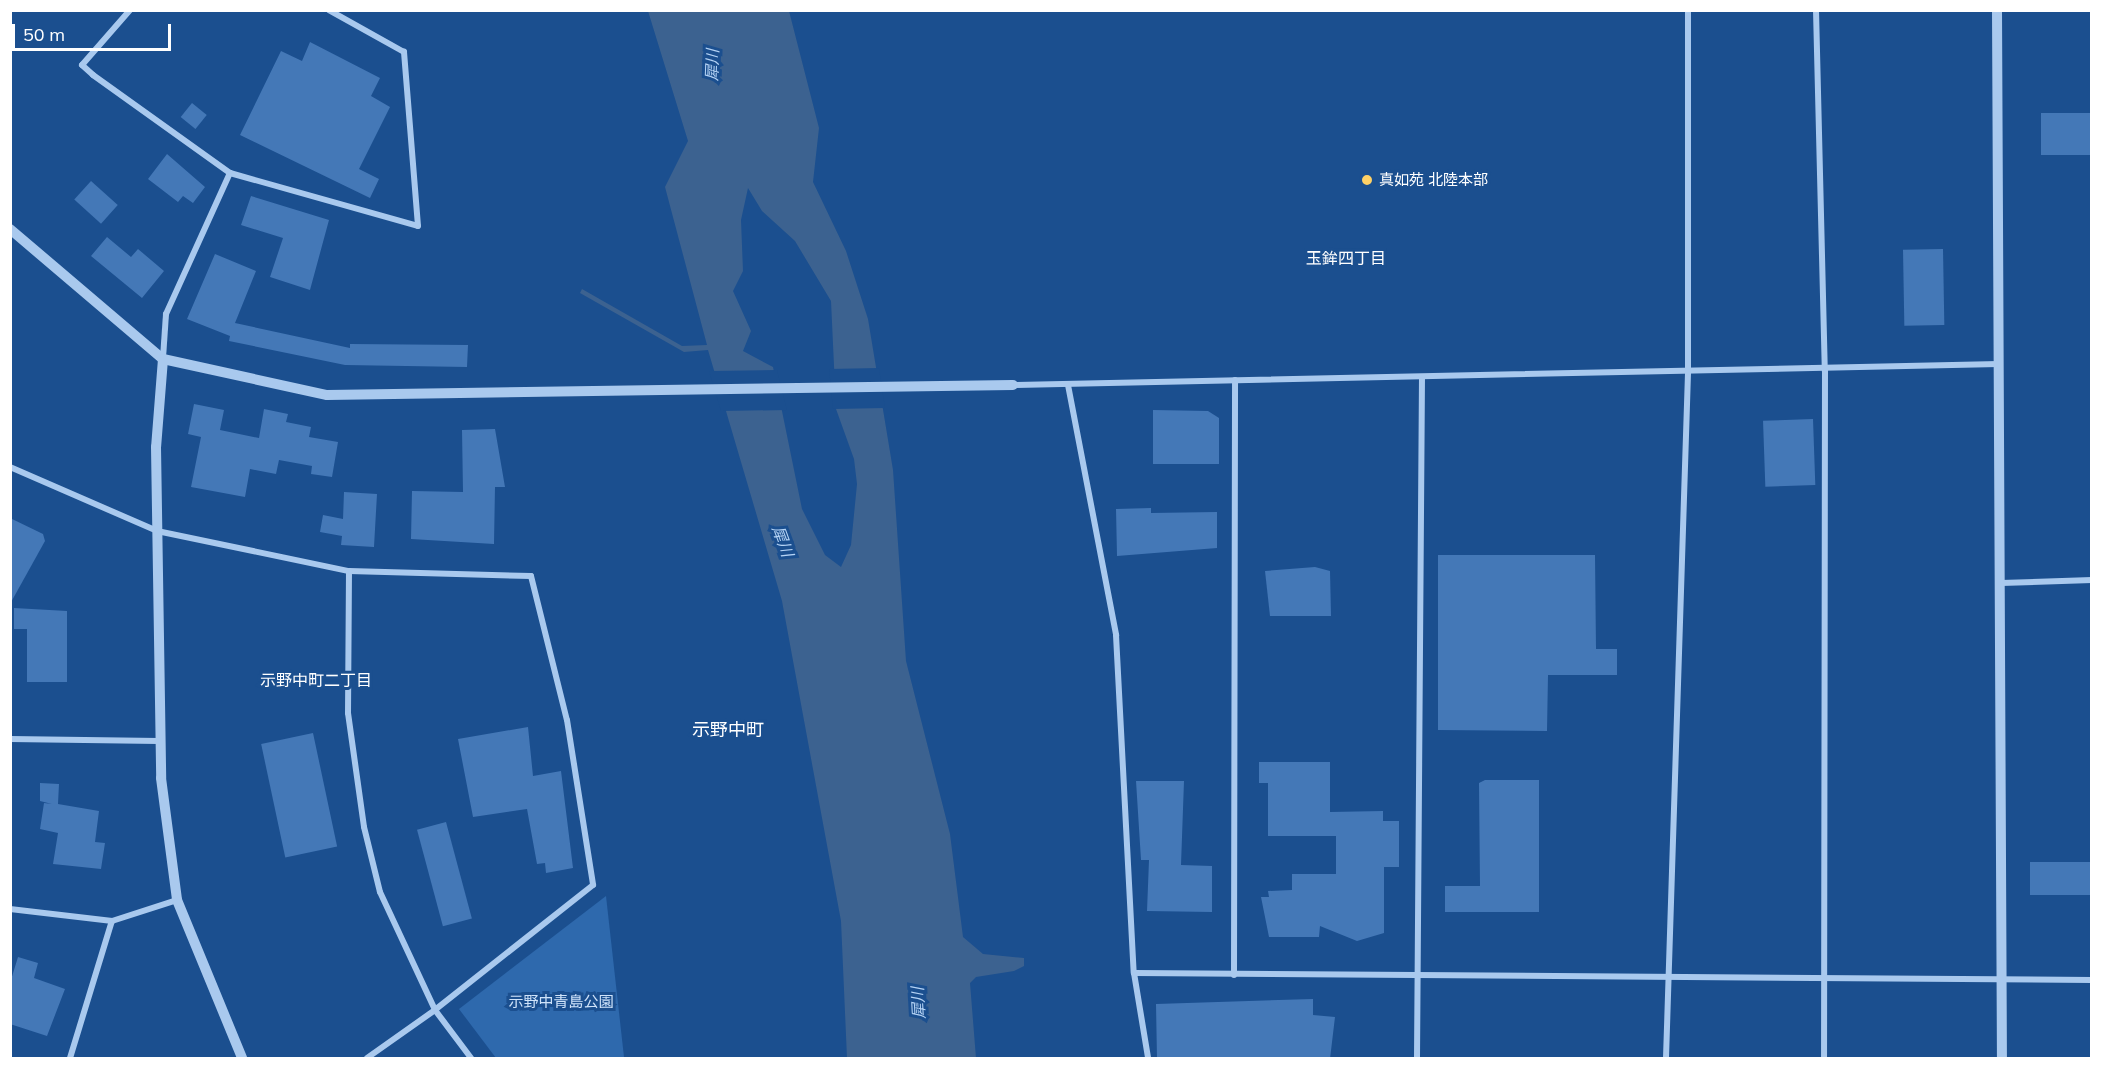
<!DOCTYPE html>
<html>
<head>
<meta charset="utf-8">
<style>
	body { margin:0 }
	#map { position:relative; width:2102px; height:1069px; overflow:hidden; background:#1b4f8f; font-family:Mulish,"Noto Sans JP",sans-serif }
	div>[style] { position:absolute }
	.green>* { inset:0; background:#2e69ad }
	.water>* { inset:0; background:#3c6290 }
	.pier>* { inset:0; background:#1b4f8f }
	.building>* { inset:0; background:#4478b7; transform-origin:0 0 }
	.minor>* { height:6px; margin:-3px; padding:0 3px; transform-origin:3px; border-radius:3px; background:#a9c9ee }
	.tertiary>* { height:10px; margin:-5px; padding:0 5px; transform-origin:5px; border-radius:5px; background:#a9c9ee }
	.dots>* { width:16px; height:16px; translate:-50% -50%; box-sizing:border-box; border:3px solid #1b4f8f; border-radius:50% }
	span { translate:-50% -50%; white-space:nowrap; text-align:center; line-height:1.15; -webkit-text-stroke:6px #1b4f8f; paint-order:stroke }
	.poi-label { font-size:15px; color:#fff }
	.left { translate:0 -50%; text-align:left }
	.park-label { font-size:15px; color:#cfe3fa }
	.water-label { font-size:16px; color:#b5d3f5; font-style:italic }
	.neighbourhood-label { font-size:16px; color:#fff }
	.quarter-label { font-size:18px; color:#fff }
	.frame { position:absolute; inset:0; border:12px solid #fff; pointer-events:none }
	.scale { position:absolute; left:12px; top:24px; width:159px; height:27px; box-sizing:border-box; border:3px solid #fff; border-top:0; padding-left:8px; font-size:18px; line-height:21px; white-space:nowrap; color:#fff; -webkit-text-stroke:4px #1b4f8f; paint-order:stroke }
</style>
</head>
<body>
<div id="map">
	<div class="green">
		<div style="clip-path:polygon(606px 896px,624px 1057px,496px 1058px,459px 1009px)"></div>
	</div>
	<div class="water">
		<div style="clip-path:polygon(evenodd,648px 11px,789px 11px,819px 128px,813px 182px,846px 251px,868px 319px,893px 470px,906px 661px,950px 834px,963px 937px,983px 954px,1024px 958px,1024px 966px,1014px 971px,976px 977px,970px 983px,976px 1058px,847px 1058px,841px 921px,782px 601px,708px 350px,684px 352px,580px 293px,582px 289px,682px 346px,707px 345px,665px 187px,688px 141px,648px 11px,748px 188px,762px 211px,795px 241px,831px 301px,836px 409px,854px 459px,857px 484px,851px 545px,841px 567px,825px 555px,802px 509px,773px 367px,743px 351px,751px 331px,733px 291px,743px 271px,741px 220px,748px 188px)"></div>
	</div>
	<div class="pier">
		<div style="clip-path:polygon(879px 368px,885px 408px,833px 409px,829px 369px)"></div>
		<div style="clip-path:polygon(777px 370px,787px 410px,721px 411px,709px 371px)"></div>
	</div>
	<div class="building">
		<div style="clip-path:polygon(310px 42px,380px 78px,371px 96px,390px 107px,359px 169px,379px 179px,370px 198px,240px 135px,281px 51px,302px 61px)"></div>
		<div style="left:192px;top:103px;width:19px;height:18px;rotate:39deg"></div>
		<div style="left:2041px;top:113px;width:50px;height:42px"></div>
		<div style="clip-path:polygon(167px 154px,205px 187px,193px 203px,183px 196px,178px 202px,148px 179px)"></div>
		<div style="left:91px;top:181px;width:36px;height:25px;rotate:42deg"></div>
		<div style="clip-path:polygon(251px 196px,329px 220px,310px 290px,270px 277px,283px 238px,241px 225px)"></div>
		<div style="clip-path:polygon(107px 237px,131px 257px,138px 249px,164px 271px,142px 298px,91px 256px)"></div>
		<div style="left:1943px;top:249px;width:76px;height:40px;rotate:89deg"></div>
		<div style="clip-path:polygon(215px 254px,256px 271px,235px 323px,350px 348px,350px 344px,468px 345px,467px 367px,345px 365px,229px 341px,230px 336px,187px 319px)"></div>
		<div style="clip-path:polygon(194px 404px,224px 410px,220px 430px,259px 438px,264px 409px,288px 414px,286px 422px,311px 427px,309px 437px,338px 442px,332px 477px,311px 474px,312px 466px,279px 460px,276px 474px,250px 469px,245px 497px,191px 487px,201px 437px,188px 434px)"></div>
		<div style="clip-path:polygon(1153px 410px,1208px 411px,1219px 418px,1219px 464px,1153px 464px)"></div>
		<div style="left:1813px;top:419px;width:66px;height:50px;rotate:88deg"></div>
		<div style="clip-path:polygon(495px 429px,505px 487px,495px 487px,494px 544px,411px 539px,412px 491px,463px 492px,462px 430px)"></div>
		<div style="clip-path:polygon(344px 492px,377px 494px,374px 547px,341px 545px,342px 536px,320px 532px,323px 515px,343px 519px)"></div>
		<div style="clip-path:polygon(1151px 508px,1151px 513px,1217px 512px,1217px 548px,1117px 556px,1116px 509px)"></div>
		<div style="clip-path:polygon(10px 518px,43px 534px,45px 541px,10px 604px)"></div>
		<div style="clip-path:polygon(1438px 555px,1595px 555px,1596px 649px,1617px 649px,1617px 675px,1548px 675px,1547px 731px,1438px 730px)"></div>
		<div style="clip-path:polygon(1315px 567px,1330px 571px,1331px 616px,1270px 616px,1265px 571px)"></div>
		<div style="clip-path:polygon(14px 608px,67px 611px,67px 682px,27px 682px,27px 629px,14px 629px)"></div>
		<div style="clip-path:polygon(528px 727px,533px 776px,561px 771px,573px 868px,546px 873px,545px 863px,537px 864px,527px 809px,473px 817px,458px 739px)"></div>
		<div style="left:313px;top:733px;width:116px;height:53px;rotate:78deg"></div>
		<div style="clip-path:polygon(1259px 762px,1330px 762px,1330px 812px,1383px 811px,1383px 821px,1399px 821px,1399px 867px,1384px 867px,1384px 933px,1357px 941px,1320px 926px,1319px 937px,1269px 937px,1261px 897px,1269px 897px,1268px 891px,1292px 890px,1292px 874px,1336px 874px,1336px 836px,1268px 836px,1268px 783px,1259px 783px)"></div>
		<div style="clip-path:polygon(1485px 780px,1539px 780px,1539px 912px,1445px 912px,1445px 886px,1480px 886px,1479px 783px)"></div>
		<div style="clip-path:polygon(1136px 781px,1184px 781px,1181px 865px,1212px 866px,1212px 912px,1147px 911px,1149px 860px,1141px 860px)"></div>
		<div style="clip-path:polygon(40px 783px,59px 784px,58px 804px,99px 811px,95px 842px,105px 843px,101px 869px,53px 864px,58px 833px,40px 829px,44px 803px,52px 804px,40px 801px)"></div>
		<div style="left:446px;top:822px;width:100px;height:30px;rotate:75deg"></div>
		<div style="left:2030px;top:862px;width:61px;height:33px"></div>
		<div style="clip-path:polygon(18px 957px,38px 963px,34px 978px,65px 989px,47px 1036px,10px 1024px,10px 983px)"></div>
		<div style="clip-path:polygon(1313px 999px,1313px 1015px,1335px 1017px,1330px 1059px,1157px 1059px,1156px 1004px)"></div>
	</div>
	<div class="minor">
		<div style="left:130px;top:10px;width:73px;rotate:131.1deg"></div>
		<div style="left:82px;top:65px;width:15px;rotate:42deg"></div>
		<div style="left:93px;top:75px;width:168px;rotate:35.6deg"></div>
		<div style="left:230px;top:173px;width:195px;rotate:15.7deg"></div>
		<div style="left:418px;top:226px;width:175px;rotate:-94.6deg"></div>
		<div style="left:404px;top:52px;width:86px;rotate:-150.8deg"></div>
		<div style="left:1816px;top:10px;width:361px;rotate:88.6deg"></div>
		<div style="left:1825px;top:371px;width:687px;rotate:90.08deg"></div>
		<div style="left:163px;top:358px;width:44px;rotate:-86.1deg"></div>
		<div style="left:166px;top:314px;width:155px;rotate:-65.6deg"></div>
		<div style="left:1013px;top:385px;width:986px;rotate:-1.22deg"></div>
		<div style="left:1068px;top:385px;width:255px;rotate:79.1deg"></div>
		<div style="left:1116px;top:635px;width:338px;rotate:87deg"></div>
		<div style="left:1134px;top:973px;width:86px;rotate:80.6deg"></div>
		<div style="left:10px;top:467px;width:160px;rotate:23.5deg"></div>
		<div style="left:157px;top:531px;width:196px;rotate:11.8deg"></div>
		<div style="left:349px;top:571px;width:182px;rotate:1.6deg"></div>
		<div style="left:531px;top:576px;width:148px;rotate:76deg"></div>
		<div style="left:567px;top:720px;width:167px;rotate:81deg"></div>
		<div style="left:593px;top:885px;width:201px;rotate:141.7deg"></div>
		<div style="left:435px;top:1010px;width:60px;rotate:53.1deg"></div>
		<div style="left:349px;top:571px;width:142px;rotate:90.4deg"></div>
		<div style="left:348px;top:713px;width:115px;rotate:82deg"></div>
		<div style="left:364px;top:827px;width:67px;rotate:76.2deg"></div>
		<div style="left:380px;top:892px;width:130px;rotate:65deg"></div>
		<div style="left:435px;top:1010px;width:83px;rotate:144.8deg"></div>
		<div style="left:2001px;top:583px;width:91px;rotate:-1.9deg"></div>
		<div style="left:10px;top:739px;width:149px;rotate:0.8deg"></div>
		<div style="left:10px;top:909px;width:103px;rotate:6.7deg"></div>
		<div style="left:1134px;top:973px;width:958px;rotate:0.42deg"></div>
		<div style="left:1234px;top:975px;width:595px;rotate:-89.9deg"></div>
		<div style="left:70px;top:1058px;width:143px;rotate:-73deg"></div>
		<div style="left:112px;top:921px;width:68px;rotate:-17.9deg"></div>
		<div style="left:1417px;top:1058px;width:680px;rotate:-89.58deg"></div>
		<div style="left:1666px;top:1058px;width:686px;rotate:-88.16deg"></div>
		<div style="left:1688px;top:372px;width:362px;rotate:-90deg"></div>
	</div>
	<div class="tertiary">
		<div style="left:1997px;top:10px;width:1048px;rotate:89.73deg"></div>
		<div style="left:10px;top:229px;width:201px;rotate:40.4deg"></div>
		<div style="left:163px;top:359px;width:168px;rotate:12.4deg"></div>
		<div style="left:327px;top:395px;width:686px;rotate:-0.84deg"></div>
		<div style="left:163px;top:359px;width:88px;rotate:94.5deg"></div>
		<div style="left:156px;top:447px;width:331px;rotate:89.1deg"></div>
		<div style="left:161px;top:778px;width:123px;rotate:82.5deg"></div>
		<div style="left:177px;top:900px;width:171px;rotate:67.6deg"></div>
	</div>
	<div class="dots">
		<div style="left:1367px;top:180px;background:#ffd166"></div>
	</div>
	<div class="poi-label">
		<span class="left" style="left:1379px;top:180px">真如苑 北陸本部</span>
	</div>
	<div class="park-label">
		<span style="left:561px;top:1002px">示野中青島公園</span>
	</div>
	<div class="water-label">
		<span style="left:712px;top:65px;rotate:-88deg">犀川</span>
		<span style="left:783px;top:541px;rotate:70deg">犀川</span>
		<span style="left:918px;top:1003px;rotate:-93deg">犀川</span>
	</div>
	<div class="neighbourhood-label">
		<span style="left:1346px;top:258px">玉鉾四丁目</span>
		<span style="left:316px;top:680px">示野中町二丁目</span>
	</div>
	<div class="quarter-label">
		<span style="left:728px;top:730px">示野中町</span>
	</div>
	<div class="frame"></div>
	<div class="scale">50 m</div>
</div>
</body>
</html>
